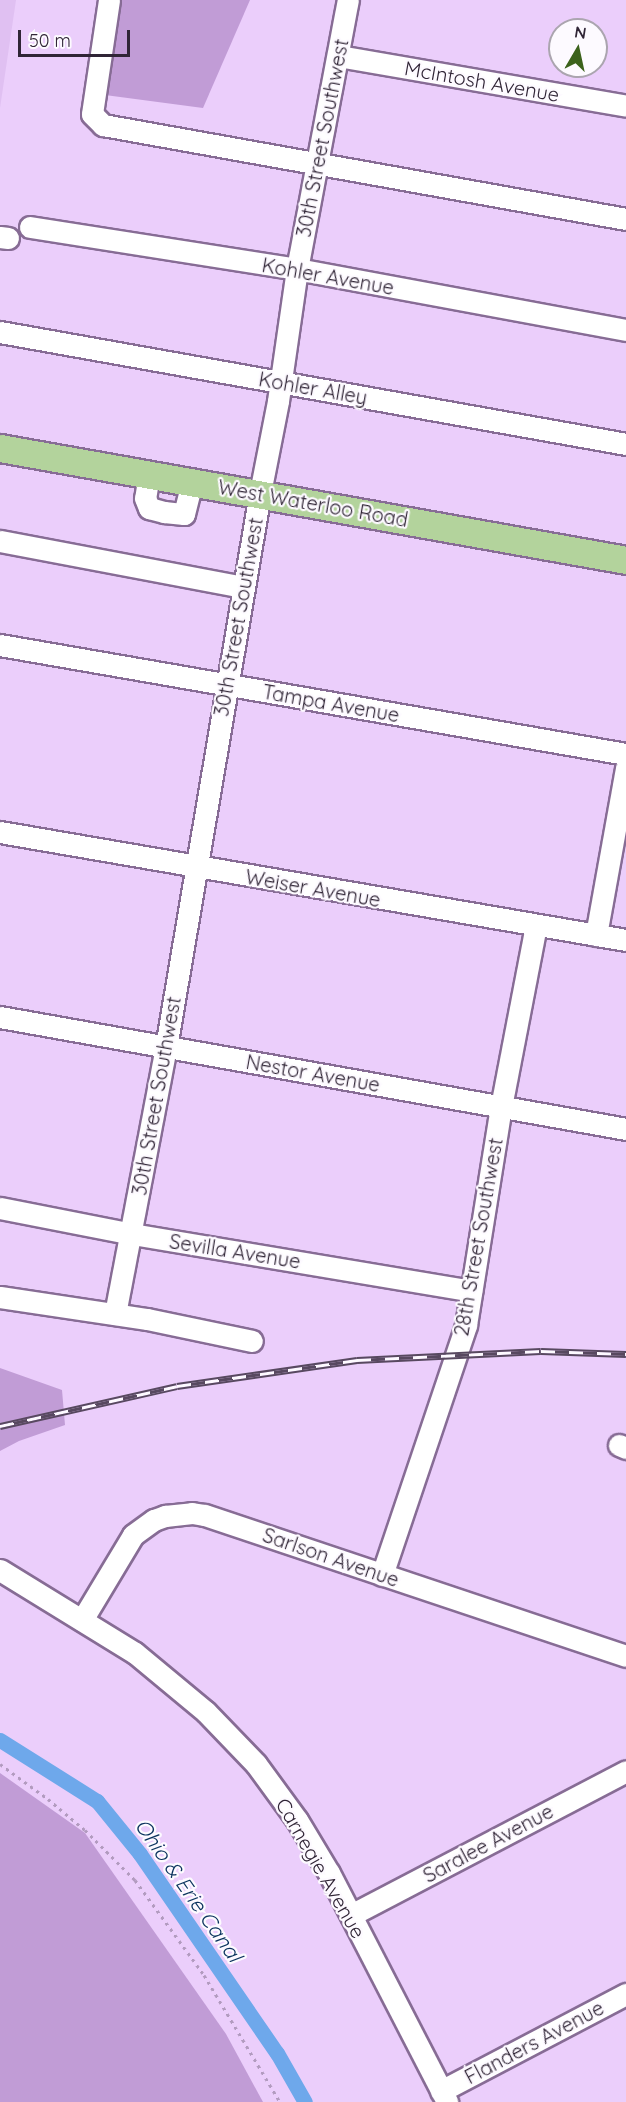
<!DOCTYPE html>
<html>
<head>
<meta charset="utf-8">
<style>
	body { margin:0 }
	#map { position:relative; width:626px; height:2102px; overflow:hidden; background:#ebcefb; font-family:Quicksand,sans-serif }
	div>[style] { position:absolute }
	.built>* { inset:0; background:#e0c0f2 }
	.green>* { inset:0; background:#c19cd6 }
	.canal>* { height:15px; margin:-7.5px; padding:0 7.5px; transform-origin:7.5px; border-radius:7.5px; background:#6ea8eb }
	.path>* { height:3px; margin-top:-1.5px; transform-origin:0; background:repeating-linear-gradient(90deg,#b29bbf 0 3px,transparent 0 7.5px) }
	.roads { filter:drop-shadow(2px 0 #876c95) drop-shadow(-2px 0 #876c95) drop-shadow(0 2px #876c95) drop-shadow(0 -2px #876c95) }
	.minor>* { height:21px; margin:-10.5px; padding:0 10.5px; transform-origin:10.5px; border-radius:10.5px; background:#fff }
	.major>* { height:27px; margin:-13.5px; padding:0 13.5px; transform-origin:13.5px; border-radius:13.5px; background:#b3d39c }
	.rail>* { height:7px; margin-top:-3.5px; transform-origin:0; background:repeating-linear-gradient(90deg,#fdfaff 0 14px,#584960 0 28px); box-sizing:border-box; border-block:2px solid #584960 }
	span { translate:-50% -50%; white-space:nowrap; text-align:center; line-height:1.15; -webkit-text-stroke:4.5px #fdfaff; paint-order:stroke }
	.street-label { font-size:20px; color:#302536 }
	.water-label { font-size:21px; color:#0a325d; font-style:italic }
	.north { position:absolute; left:548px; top:18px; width:60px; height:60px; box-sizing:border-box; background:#fdfaff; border:2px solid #aba5af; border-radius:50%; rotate:9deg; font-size:16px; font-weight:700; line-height:24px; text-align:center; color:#302536 }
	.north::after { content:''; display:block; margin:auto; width:21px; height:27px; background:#3c621c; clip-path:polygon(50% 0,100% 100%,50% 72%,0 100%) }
	.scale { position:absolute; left:18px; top:30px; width:112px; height:27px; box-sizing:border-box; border:3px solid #302536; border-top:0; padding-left:8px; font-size:18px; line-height:21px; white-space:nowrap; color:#302536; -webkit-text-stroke:4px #fdfaff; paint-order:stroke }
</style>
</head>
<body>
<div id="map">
	<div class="built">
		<div style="clip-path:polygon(0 0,16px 0,0 108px)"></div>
	</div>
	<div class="green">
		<div style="clip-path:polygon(119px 0,250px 0,203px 108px,105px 95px)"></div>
		<div style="clip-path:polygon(0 1368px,62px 1390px,65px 1425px,19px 1441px,0 1451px)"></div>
		<div style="clip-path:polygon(0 1773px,85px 1833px,226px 2034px,263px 2102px,0 2102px)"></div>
	</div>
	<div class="canal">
		<div style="left:0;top:1740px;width:115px;rotate:32.2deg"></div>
		<div style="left:97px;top:1801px;width:68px;rotate:50.9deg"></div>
		<div style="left:140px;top:1854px;width:242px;rotate:55.5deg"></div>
		<div style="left:277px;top:2053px;width:56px;rotate:60.3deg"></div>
	</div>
	<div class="path">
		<div style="left:0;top:1764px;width:59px;rotate:36.1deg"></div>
		<div style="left:48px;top:1799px;width:48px;rotate:40deg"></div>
		<div style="left:85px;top:1830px;width:71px;rotate:45deg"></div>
		<div style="left:135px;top:1880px;width:117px;rotate:54deg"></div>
		<div style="left:204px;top:1975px;width:148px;rotate:59.1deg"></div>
	</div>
	<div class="roads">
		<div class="minor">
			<div style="left:109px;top:0;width:115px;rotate:98.5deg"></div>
			<div style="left:92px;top:114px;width:16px;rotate:45deg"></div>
			<div style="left:103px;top:125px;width:531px;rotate:10.19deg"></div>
			<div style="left:338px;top:56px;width:292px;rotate:9.8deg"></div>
			<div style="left:30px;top:227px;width:270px;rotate:8.9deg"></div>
			<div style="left:297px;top:269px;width:335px;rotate:10.5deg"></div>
			<div style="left:0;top:237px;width:8px;rotate:7deg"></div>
			<div style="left:0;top:332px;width:636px;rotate:10.14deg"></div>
			<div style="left:149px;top:474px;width:24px;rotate:99deg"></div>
			<div style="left:145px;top:498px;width:11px;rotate:68deg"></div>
			<div style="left:149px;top:508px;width:16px;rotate:15deg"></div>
			<div style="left:164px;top:512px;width:20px;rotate:6deg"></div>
			<div style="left:184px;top:514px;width:34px;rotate:-76deg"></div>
			<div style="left:0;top:541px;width:247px;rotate:10.7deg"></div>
			<div style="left:0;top:645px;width:635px;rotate:9.88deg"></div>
			<div style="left:0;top:832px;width:635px;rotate:9.79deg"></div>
			<div style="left:596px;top:935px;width:170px;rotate:-79.8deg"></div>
			<div style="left:0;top:1017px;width:636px;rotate:10.14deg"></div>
			<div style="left:0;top:1208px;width:135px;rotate:11.1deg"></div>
			<div style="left:132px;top:1234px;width:344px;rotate:9.5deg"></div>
			<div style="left:0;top:1297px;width:149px;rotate:8.5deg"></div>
			<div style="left:147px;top:1319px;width:107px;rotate:11.8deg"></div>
			<div style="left:115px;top:1314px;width:272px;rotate:-79.2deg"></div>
			<div style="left:166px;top:1047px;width:562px;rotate:-80.37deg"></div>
			<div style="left:260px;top:493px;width:94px;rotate:-78.9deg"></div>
			<div style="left:278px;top:401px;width:133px;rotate:-81.8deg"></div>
			<div style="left:297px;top:269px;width:274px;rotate:-79.3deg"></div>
			<div style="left:619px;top:1445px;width:8px;rotate:23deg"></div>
			<div style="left:0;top:1570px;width:158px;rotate:31.6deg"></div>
			<div style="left:135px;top:1653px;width:92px;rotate:39.7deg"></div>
			<div style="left:206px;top:1712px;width:72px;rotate:46.1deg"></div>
			<div style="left:256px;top:1764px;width:69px;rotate:53.8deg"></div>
			<div style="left:297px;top:1820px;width:62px;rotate:58.9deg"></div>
			<div style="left:329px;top:1873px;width:258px;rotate:62.7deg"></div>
			<div style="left:382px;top:1575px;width:264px;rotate:-71.4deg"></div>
			<div style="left:466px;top:1325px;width:221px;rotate:-80.9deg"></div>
			<div style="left:501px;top:1107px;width:184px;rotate:-79.1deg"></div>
			<div style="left:82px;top:1620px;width:99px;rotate:-59deg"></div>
			<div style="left:133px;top:1535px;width:26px;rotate:-36deg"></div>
			<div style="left:154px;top:1520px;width:12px;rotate:-20deg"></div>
			<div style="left:165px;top:1516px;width:27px;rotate:-6deg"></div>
			<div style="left:192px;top:1513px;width:13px;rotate:9deg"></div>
			<div style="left:205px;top:1515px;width:444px;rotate:18.5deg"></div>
			<div style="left:351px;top:1915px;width:310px;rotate:-27.6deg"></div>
			<div style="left:441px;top:2091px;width:209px;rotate:-27.7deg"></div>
		</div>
		<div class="major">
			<div style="left:0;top:448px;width:636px;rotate:10.14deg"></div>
		</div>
	</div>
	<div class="rail">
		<div style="left:0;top:1426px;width:181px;rotate:-12.7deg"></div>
		<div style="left:177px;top:1386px;width:182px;rotate:-8.2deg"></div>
		<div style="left:357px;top:1360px;width:184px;rotate:-2.8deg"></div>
		<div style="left:541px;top:1351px;width:85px;rotate:2deg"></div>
	</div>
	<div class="street-label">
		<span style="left:482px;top:81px;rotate:10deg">McIntosh Avenue</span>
		<span style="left:322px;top:138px;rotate:-79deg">30th Street Southwest</span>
		<span style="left:328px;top:276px;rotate:10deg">Kohler Avenue</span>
		<span style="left:313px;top:388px;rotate:10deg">Kohler Alley</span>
		<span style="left:313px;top:503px;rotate:10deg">West Waterloo Road</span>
		<span style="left:238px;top:617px;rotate:-80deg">30th Street Southwest</span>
		<span style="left:331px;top:703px;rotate:10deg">Tampa Avenue</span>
		<span style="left:313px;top:888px;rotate:10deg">Weiser Avenue</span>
		<span style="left:313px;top:1073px;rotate:10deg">Nestor Avenue</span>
		<span style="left:156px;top:1096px;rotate:-80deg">30th Street Southwest</span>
		<span style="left:478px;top:1237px;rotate:-80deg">28th Street Southwest</span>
		<span style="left:235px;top:1251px;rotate:9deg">Sevilla Avenue</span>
		<span style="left:331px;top:1557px;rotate:19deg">Sarlson Avenue</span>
		<span style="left:488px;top:1843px;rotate:-28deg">Saralee Avenue</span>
		<span style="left:321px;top:1868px;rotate:60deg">Carnegie Avenue</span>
		<span style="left:534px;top:2042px;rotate:-28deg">Flanders Avenue</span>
	</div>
	<div class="water-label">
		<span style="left:189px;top:1890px;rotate:55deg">Ohio &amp; Erie Canal</span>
	</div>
	<div class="north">N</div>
	<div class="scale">50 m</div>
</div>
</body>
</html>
